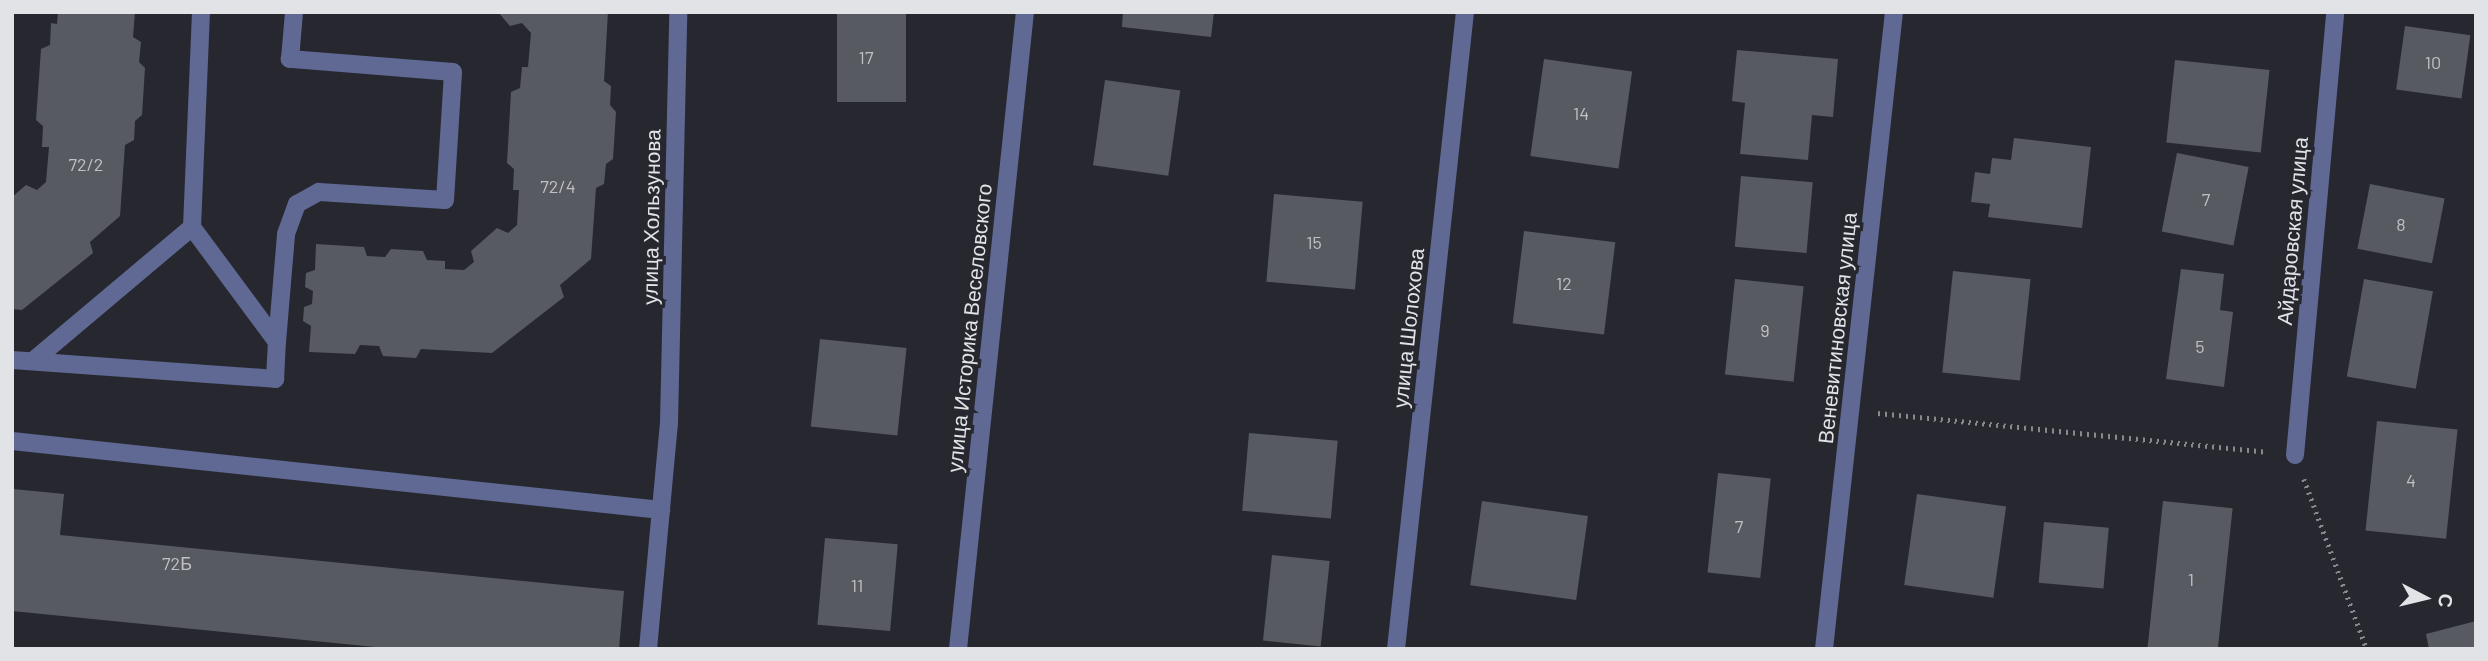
<!DOCTYPE html>
<html>
<head>
<meta charset="utf-8">
<style>
	body { margin:0 }
	#map { position:relative; width:2488px; height:661px; overflow:hidden; background:#27282f; font-family:Barlow,sans-serif }
	div>[style] { position:absolute }
	.building>* { inset:0; background:#585a61; transform-origin:0 0 }
	.path>* { height:4.5px; margin-top:-2.25px; transform-origin:0; background:repeating-linear-gradient(90deg,#88898e 0 2px,transparent 0 7px) }
	.minor>* { height:18px; margin:-9px; padding:0 9px; transform-origin:9px; border-radius:9px; background:#5f6994 }
	span { translate:-50% -50%; white-space:nowrap; text-align:center; line-height:1.15; -webkit-text-stroke:7px #27282f; paint-order:stroke }
	.number-label { font-size:18px; color:#c0c1c6 }
	.number-label span { -webkit-text-stroke-width:0 }
	.street-label { font-size:21px; color:#e2e3e7 }
	.frame { position:absolute; inset:0; border:14px solid #e2e3e7; pointer-events:none }
	.north { position:absolute; left:2390px; top:563px; width:70px; height:70px; -webkit-text-stroke:5px #27282f; paint-order:stroke; rotate:97deg; font-size:19px; font-weight:700; line-height:28px; text-align:center; color:#e2e3e7 }
	.north::after { content:''; display:block; margin:auto; width:24px; height:32px; background:#e2e3e7; clip-path:polygon(50% 0,100% 100%,50% 72%,0 100%) }
</style>
</head>
<body>
<div id="map">
	<div class="building">
		<div style="clip-path:polygon(58px 12px,135px 12px,133px 37px,141px 42px,139px 62px,145px 68px,142px 115px,135px 121px,134px 140px,125px 145px,120px 216px,90px 242px,93px 253px,22px 310px,12px 309px,12px 197px,26px 185px,37px 190px,46px 182px,49px 147px,42px 147px,43px 126px,36px 120px,41px 49px,50px 45px,51px 23px,57px 24px)"></div>
		<div style="clip-path:polygon(498px 12px,608px 12px,604px 81px,611px 86px,610px 105px,616px 112px,613px 159px,606px 164px,604px 184px,596px 188px,591px 259px,560px 285px,564px 297px,492px 353px,421px 349px,416px 358px,383px 356px,379px 346px,360px 345px,355px 354px,309px 352px,311px 326px,303px 321px,304px 307px,312px 304px,313px 291px,305px 287px,306px 273px,315px 270px,316px 244px,364px 247px,367px 256px,385px 257px,391px 249px,423px 251px,427px 260px,445px 261px,445px 269px,464px 270px,474px 262px,471px 251px,497px 228px,508px 233px,517px 225px,519px 190px,513px 190px,514px 169px,507px 163px,511px 92px,520px 88px,522px 67px,528px 67px,531px 33px,522px 23px,510px 26px)"></div>
		<div style="left:837px;top:12px;width:69px;height:90px"></div>
		<div style="clip-path:polygon(1123px 12px,1214px 12px,1211px 37px,1122px 27px)"></div>
		<div style="left:2405px;top:26px;width:66px;height:64px;rotate:8deg"></div>
		<div style="clip-path:polygon(1737px 50px,1838px 59px,1833px 117px,1812px 115px,1808px 160px,1740px 154px,1745px 103px,1732px 101px)"></div>
		<div style="left:1544px;top:59px;width:89px;height:98px;rotate:8deg"></div>
		<div style="left:2175px;top:60px;width:95px;height:83px;rotate:6deg"></div>
		<div style="left:1105px;top:80px;width:76px;height:86px;rotate:8deg"></div>
		<div style="clip-path:polygon(2014px 138px,2091px 147px,2082px 228px,1988px 217px,1990px 204px,1971px 202px,1975px 172px,1990px 174px,1992px 158px,2011px 160px)"></div>
		<div style="left:2177px;top:153px;width:73px;height:80px;rotate:11deg"></div>
		<div style="left:1741px;top:176px;width:72px;height:71px;rotate:5deg"></div>
		<div style="left:2370px;top:184px;width:76px;height:66px;rotate:11deg"></div>
		<div style="left:1274px;top:194px;width:89px;height:88px;rotate:5deg"></div>
		<div style="left:1524px;top:231px;width:92px;height:93px;rotate:7deg"></div>
		<div style="clip-path:polygon(2181px 269px,2224px 274px,2220px 310px,2233px 312px,2224px 387px,2166px 379px)"></div>
		<div style="left:1953px;top:271px;width:78px;height:102px;rotate:6deg"></div>
		<div style="left:1735px;top:279px;width:69px;height:96px;rotate:6deg"></div>
		<div style="left:2364px;top:279px;width:70px;height:99px;rotate:10deg"></div>
		<div style="left:820px;top:339px;width:87px;height:88px;rotate:6deg"></div>
		<div style="left:2377px;top:421px;width:81px;height:110px;rotate:6deg"></div>
		<div style="left:1249px;top:433px;width:89px;height:78px;rotate:5deg"></div>
		<div style="left:1718px;top:473px;width:53px;height:100px;rotate:6deg"></div>
		<div style="clip-path:polygon(13px 489px,64px 494px,60px 535px,624px 591px,619px 649px,395px 649px,12px 611px)"></div>
		<div style="left:1917px;top:494px;width:90px;height:92px;rotate:8deg"></div>
		<div style="left:1482px;top:501px;width:107px;height:85px;rotate:8deg"></div>
		<div style="left:2163px;top:501px;width:70px;height:149px;rotate:6deg"></div>
		<div style="left:2044px;top:522px;width:65px;height:61px;rotate:5deg"></div>
		<div style="left:825px;top:538px;width:73px;height:87px;rotate:5deg"></div>
		<div style="left:1272px;top:555px;width:58px;height:86px;rotate:6deg"></div>
		<div style="clip-path:polygon(2476px 621px,2476px 649px,2429px 649px,2426px 634px)"></div>
	</div>
	<div class="path">
		<div style="left:1878px;top:413px;width:390px;rotate:5.7deg"></div>
		<div style="left:2304px;top:479px;width:181px;rotate:69.7deg"></div>
	</div>
	<div class="minor">
		<div style="left:277px;top:342px;width:108px;rotate:-85.2deg"></div>
		<div style="left:286px;top:234px;width:32px;rotate:-70deg"></div>
		<div style="left:297px;top:204px;width:25px;rotate:-29deg"></div>
		<div style="left:319px;top:192px;width:126px;rotate:3.6deg"></div>
		<div style="left:445px;top:200px;width:128px;rotate:-86.4deg"></div>
		<div style="left:453px;top:72px;width:164px;rotate:-175.4deg"></div>
		<div style="left:290px;top:59px;width:47px;rotate:-85.1deg"></div>
		<div style="left:12px;top:360px;width:264px;rotate:4.1deg"></div>
		<div style="left:275px;top:379px;width:37px;rotate:-87deg"></div>
		<div style="left:277px;top:342px;width:143px;rotate:-126.5deg"></div>
		<div style="left:192px;top:227px;width:215px;rotate:-87.6deg"></div>
		<div style="left:33px;top:361px;width:208px;rotate:-40.1deg"></div>
		<div style="left:12px;top:441px;width:653px;rotate:6.07deg"></div>
		<div style="left:2295px;top:455px;width:445px;rotate:-84.8deg"></div>
		<div style="left:648px;top:649px;width:227px;rotate:-84.7deg"></div>
		<div style="left:669px;top:423px;width:411px;rotate:-88.7deg"></div>
		<div style="left:958px;top:649px;width:641px;rotate:-84deg"></div>
		<div style="left:1396px;top:649px;width:641px;rotate:-83.82deg"></div>
		<div style="left:1824px;top:649px;width:641px;rotate:-83.73deg"></div>
	</div>
	<div class="number-label">
		<span style="left:866px;top:57px">17</span>
		<span style="left:2433px;top:62px">10</span>
		<span style="left:1581px;top:113px">14</span>
		<span style="left:86px;top:164px">72/2</span>
		<span style="left:558px;top:186px">72/4</span>
		<span style="left:2206px;top:199px">7</span>
		<span style="left:2401px;top:224px">8</span>
		<span style="left:1314px;top:242px">15</span>
		<span style="left:1564px;top:283px">12</span>
		<span style="left:1765px;top:330px">9</span>
		<span style="left:2200px;top:346px">5</span>
		<span style="left:2411px;top:480px">4</span>
		<span style="left:1739px;top:526px">7</span>
		<span style="left:177px;top:563px">72Б</span>
		<span style="left:2191px;top:579px">1</span>
		<span style="left:857px;top:585px">11</span>
	</div>
	<div class="street-label">
		<span style="left:651px;top:217px;rotate:-89deg">улица Хользунова</span>
		<span style="left:2292px;top:231px;rotate:-85deg">Айдаровская улица</span>
		<span style="left:969px;top:328px;rotate:-84deg">улица Историка Веселовского</span>
		<span style="left:1408px;top:328px;rotate:-84deg">улица Шолохова</span>
		<span style="left:1837px;top:328px;rotate:-84deg">Веневитиновская улица</span>
	</div>
	<div class="frame"></div>
	<div class="north">С</div>
</div>
</body>
</html>
